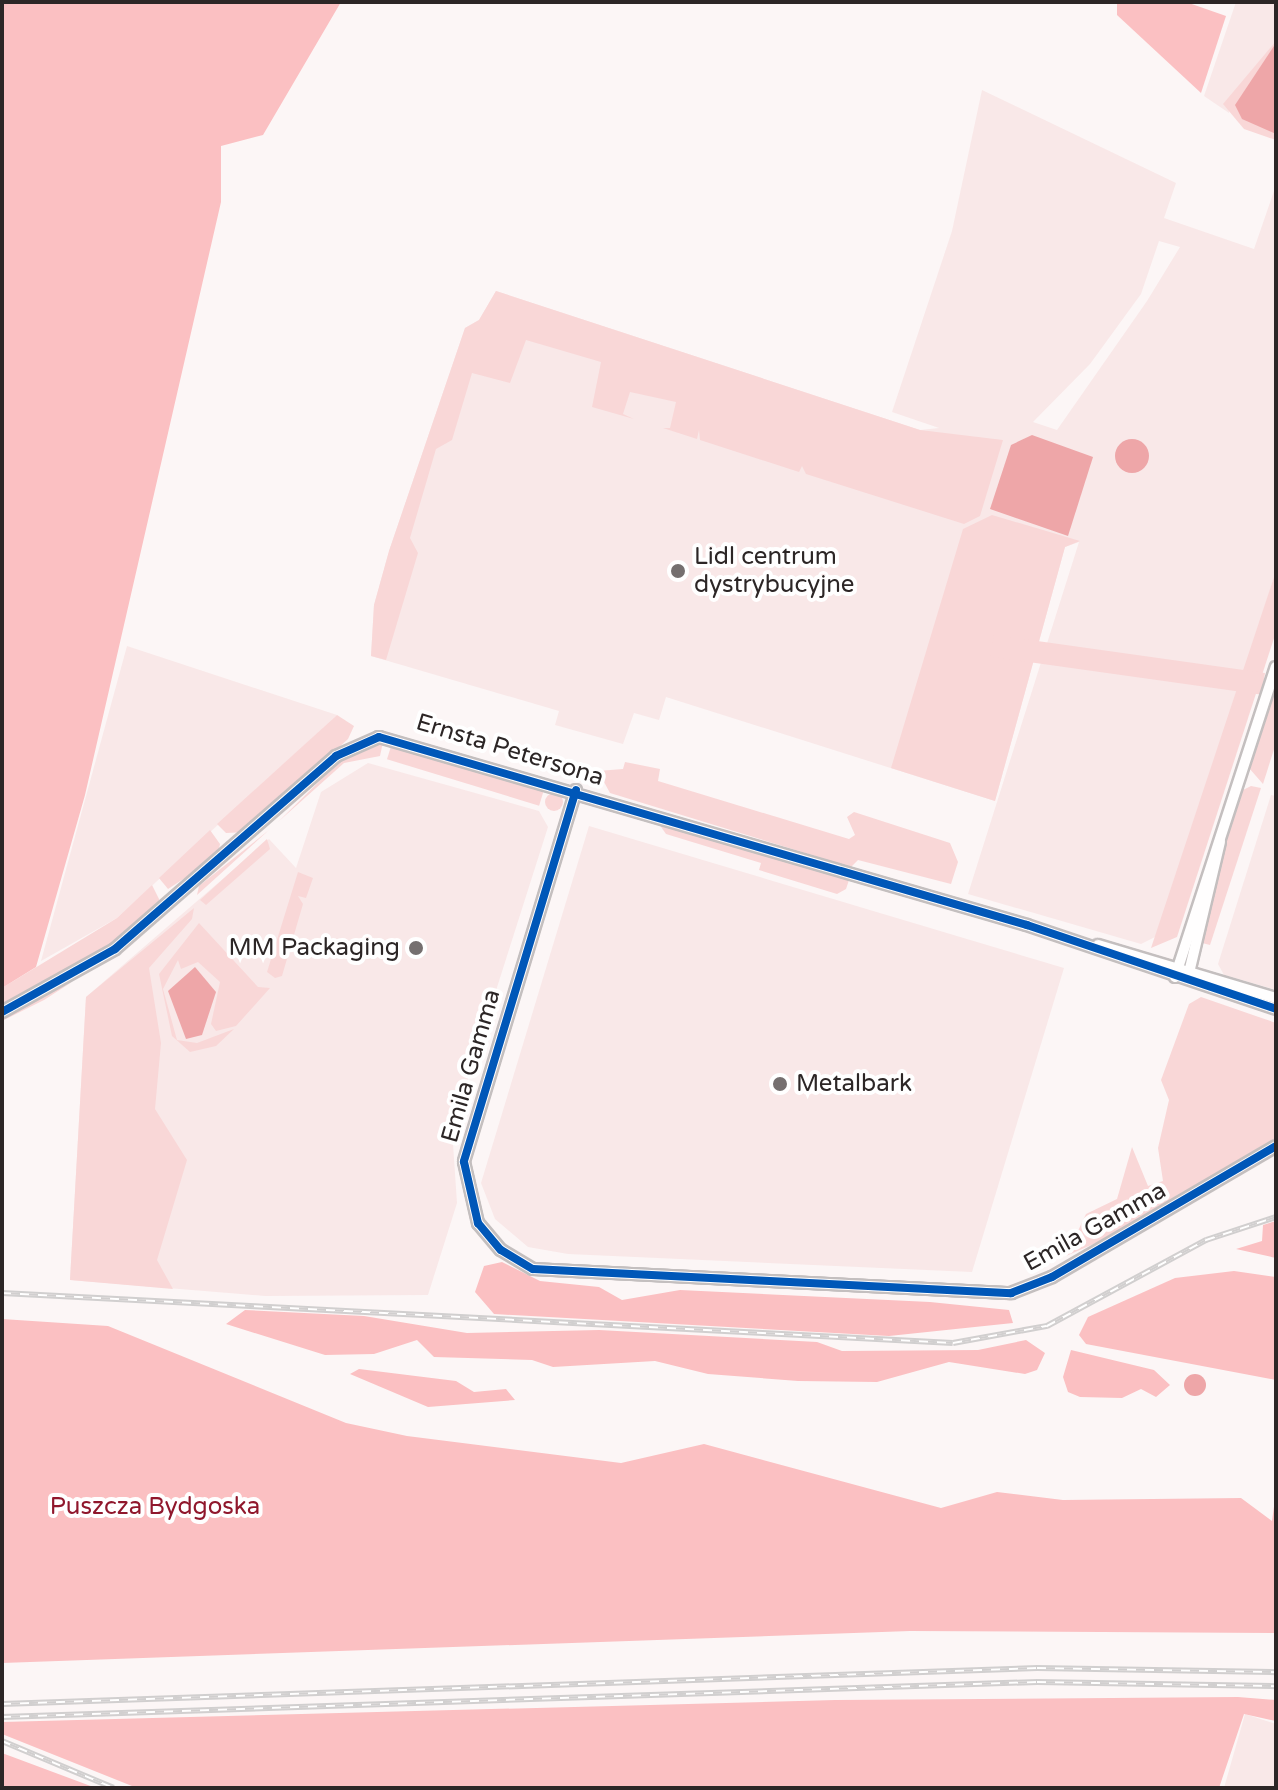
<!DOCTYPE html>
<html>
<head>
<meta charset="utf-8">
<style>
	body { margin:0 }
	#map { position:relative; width:1278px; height:1790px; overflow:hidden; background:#fcf6f6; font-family:"Varela Round",sans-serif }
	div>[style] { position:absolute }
	.built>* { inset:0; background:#f9e8e8 }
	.green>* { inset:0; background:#f9d7d7; transform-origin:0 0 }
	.round { border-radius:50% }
	.forest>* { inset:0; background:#fbc0c2 }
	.water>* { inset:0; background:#eea6a8 }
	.roads { filter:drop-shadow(2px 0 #c4bfbf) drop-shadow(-2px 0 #c4bfbf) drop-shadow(0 2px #c4bfbf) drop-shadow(0 -2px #c4bfbf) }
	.minor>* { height:10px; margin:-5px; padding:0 5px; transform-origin:5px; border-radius:5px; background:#fffefe }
	.rail>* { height:6px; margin-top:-3px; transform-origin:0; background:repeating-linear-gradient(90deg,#fff 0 9px,#d1cfcf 0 18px); box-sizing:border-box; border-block:2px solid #d1cfcf }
	.cycleway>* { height:8px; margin:-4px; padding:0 4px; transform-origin:4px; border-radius:4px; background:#0057b8 }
	.dots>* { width:22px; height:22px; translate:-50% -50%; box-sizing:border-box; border:4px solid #fff; border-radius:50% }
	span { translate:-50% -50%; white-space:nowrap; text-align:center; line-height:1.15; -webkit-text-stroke:8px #fff; paint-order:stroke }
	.poi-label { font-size:24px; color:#2c2626 }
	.left { translate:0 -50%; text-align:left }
	.right { translate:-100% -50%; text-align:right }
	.street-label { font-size:24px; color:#2c2626 }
	.park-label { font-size:24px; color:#90172c }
	.frame { position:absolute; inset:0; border:4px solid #2c2626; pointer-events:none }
</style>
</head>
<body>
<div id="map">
	<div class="built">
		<div style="clip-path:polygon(1236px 2px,1276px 2px,1276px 43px,1232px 96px,1229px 113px,1204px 96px)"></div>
		<div style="clip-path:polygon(evenodd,982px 90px,1176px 183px,1164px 218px,1254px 249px,1276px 185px,1276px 571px,1161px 934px,1141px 944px,968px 894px,1079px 542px,1065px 547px,995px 801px,666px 697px,659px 720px,634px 713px,623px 744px,555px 725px,559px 711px,371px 656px,374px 605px,389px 551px,465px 328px,479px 320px,496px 291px,920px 430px,939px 428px,892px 412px,952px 231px,982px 90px,1159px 241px,1180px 247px,1147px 301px,1057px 430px,1033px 422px,1090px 364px,1141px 294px,1159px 241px)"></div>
		<div style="clip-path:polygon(127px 646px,337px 715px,117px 918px,41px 961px)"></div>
		<div style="clip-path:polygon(368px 763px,539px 811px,548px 827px,452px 1129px,457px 1203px,428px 1295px,265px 1296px,70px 1280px,86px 997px,269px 839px,296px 868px,321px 792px)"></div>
		<div style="clip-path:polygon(1271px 795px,1276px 796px,1276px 990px,1224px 975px,1218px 964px)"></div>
		<div style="clip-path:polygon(589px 826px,1064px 968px,972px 1272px,568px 1254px,528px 1247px,495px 1219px,481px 1183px)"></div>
		<div style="clip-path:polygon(1245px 1714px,1276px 1724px,1276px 1788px,1224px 1788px)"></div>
	</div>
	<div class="green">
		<div style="clip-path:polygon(1276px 41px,1276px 140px,1244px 129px,1223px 104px)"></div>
		<div style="clip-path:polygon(496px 291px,920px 430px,1003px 440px,980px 516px,964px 524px,806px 474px,802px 466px,799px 472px,700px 440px,699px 430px,697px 439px,663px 428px,670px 428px,676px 402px,630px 392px,623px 414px,634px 419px,592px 407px,601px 362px,526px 340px,510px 383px,472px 373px,452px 440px,436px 449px,410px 538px,418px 553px,386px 660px,371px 656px,374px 605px,389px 551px,465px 328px,479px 320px)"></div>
		<div style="clip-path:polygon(992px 515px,1080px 541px,1065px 547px,995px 801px,891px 768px,963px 529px)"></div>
		<div style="clip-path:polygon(1276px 571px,1276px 632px,1177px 937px,1151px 948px)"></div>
		<div style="left:1265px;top:673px;width:22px;height:274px;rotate:98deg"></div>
		<div style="clip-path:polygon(1276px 684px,1276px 743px,1263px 784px,1249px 768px)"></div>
		<div style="clip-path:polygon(337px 715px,354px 726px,348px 739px,247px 832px,226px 833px,217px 824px)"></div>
		<div style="clip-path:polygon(383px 742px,380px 756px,344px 763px,278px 822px,346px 755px)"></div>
		<div style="left:392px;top:743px;width:159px;height:17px;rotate:17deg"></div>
		<div style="clip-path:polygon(625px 762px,660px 769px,658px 781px,849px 839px,855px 835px,847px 817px,854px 812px,950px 843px,958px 862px,951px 884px,858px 860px,851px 867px,610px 793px,598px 771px,623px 769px)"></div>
		<div style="clip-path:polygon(1251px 786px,1261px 788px,1210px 945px,1202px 943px,1231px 822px,1241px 791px)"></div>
		<div class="round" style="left:545px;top:793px;width:18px;height:18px"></div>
		<div style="clip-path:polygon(659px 824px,850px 877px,846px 889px,837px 894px,759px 870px,761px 863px,666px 834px)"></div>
		<div style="clip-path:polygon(210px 830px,220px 844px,217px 857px,168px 889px,159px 878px)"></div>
		<div style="clip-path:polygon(269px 830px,197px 895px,199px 886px)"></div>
		<div style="clip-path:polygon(267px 839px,270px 849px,206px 905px,200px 900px)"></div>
		<div style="clip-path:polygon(298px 872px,313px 878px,306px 898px,298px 896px,303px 904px,282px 976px,275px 978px,267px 972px)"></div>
		<div style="clip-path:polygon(152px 885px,161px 903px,121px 940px,2px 1005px,2px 988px,117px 918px)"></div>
		<div style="clip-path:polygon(194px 908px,192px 919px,149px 968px,161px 1043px,155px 1109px,187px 1160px,157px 1260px,173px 1289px,70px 1280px,86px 997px)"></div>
		<div style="clip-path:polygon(199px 923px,258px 987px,270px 988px,236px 1026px,216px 1031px,211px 1024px,220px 982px,198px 962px,181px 969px,178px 960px,163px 989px,177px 1040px,197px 1043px,234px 1029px,216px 1046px,190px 1052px,172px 1036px,159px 974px)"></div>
		<div style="clip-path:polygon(72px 982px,44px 1000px,2px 1021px,2px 1017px)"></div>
		<div style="clip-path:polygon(1201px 997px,1276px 1023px,1276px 1139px,1137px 1225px,1066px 1256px,1086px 1214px,1117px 1199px,1132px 1147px,1148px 1186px,1163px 1181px,1158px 1148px,1169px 1100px,1161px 1080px,1189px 1004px)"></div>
	</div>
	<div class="forest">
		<div style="clip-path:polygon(2px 2px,341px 2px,263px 135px,221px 146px,221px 202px,85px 795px,36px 967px,2px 988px)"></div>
		<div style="clip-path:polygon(1117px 2px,1186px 2px,1226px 16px,1201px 93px,1117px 15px)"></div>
		<div style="clip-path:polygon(1276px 1221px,1276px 1258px,1236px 1249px,1262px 1241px,1263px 1225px)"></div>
		<div style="clip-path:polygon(502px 1262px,540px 1281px,599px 1287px,622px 1300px,680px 1290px,930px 1302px,1009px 1310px,1013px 1323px,889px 1336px,494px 1314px,475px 1292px,484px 1266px)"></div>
		<div style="clip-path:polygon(1234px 1271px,1276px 1277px,1276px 1380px,1086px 1344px,1079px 1335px,1088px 1317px,1175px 1278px)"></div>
		<div style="clip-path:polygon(245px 1310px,364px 1316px,467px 1333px,599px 1330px,817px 1342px,842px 1351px,978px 1350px,1026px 1340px,1045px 1353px,1037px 1370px,1025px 1374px,949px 1362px,877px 1382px,798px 1381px,708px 1374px,655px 1361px,553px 1367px,532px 1360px,434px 1357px,417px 1340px,374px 1354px,325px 1355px,226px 1324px)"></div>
		<div style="clip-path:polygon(2px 1319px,108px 1326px,346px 1423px,407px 1436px,621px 1463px,704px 1444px,941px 1508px,997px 1492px,1063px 1500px,1241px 1498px,1272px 1521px,1276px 1492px,1276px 1633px,910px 1631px,2px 1663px)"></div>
		<div style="clip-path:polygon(1071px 1350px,1154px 1370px,1170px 1385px,1156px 1397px,1141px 1389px,1122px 1398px,1080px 1397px,1068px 1392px,1063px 1377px)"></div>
		<div style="clip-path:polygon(359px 1369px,456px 1381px,474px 1392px,506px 1389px,515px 1400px,428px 1407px,350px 1374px)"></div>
		<div style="clip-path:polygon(835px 1700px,1238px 1697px,1276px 1700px,1276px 1721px,1244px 1714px,1219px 1788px,137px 1788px,2px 1734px,2px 1722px)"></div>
		<div style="clip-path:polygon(2px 1753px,96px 1788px,2px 1788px)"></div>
	</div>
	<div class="water">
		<div style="clip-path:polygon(1276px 43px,1276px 134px,1242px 119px,1235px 105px)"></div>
		<div style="clip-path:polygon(1032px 435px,1093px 457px,1068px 536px,990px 509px,1011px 445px)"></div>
		<div class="round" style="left:1115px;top:439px;width:34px;height:34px"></div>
		<div style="clip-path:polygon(195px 967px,216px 992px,202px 1035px,186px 1039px,168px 991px)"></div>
		<div class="round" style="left:1184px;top:1374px;width:22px;height:22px"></div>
	</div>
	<div class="roads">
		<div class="minor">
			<div style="left:576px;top:790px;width:388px;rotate:106.8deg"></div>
			<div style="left:464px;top:1162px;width:63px;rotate:77.1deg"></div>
			<div style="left:478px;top:1223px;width:35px;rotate:50deg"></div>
			<div style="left:501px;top:1250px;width:37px;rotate:31deg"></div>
			<div style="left:533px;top:1269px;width:479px;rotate:2.9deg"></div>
			<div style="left:1011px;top:1293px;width:44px;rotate:-21.3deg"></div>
			<div style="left:1052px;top:1277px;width:259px;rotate:-30.3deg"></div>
			<div style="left:1098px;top:945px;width:186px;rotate:16.6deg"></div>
			<div style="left:1175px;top:977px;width:326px;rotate:-72deg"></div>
			<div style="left:1188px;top:977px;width:139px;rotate:-76.7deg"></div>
			<div style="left:2px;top:1012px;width:129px;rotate:-29.1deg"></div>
			<div style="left:115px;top:949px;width:293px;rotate:-41.1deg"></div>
			<div style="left:336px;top:756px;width:47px;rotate:-23.8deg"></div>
			<div style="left:379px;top:737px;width:675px;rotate:16.18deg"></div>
			<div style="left:1027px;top:925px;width:263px;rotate:18.6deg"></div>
		</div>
	</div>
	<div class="rail">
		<div style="left:2px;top:1293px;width:952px;rotate:3.01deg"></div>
		<div style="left:953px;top:1343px;width:96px;rotate:-10.3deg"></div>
		<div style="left:1047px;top:1326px;width:181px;rotate:-28.4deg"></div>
		<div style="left:1206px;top:1240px;width:74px;rotate:-18.2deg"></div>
		<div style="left:2px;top:1704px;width:1036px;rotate:-1.99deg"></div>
		<div style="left:1037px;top:1668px;width:239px;rotate:1deg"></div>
		<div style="left:2px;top:1717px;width:1036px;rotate:-1.94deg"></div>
		<div style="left:1037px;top:1682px;width:239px;rotate:1deg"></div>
		<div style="left:2px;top:1741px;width:121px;rotate:22.8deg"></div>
	</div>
	<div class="cycleway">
		<div style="left:576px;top:790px;width:388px;rotate:106.8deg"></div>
		<div style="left:464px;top:1162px;width:63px;rotate:77.1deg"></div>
		<div style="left:478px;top:1223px;width:35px;rotate:50deg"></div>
		<div style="left:501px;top:1250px;width:37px;rotate:31deg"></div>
		<div style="left:533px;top:1269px;width:479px;rotate:2.9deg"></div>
		<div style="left:1011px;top:1293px;width:44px;rotate:-21.3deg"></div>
		<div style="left:1052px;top:1277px;width:259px;rotate:-30.3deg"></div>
		<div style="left:2px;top:1012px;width:129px;rotate:-29.1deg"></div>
		<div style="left:115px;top:949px;width:293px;rotate:-41.1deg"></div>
		<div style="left:336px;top:756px;width:47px;rotate:-23.8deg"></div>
		<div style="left:379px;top:737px;width:675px;rotate:16.18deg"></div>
		<div style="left:1027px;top:925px;width:263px;rotate:18.6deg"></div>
	</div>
	<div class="dots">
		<div style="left:678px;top:571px;background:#756f6f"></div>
		<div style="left:416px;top:948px;background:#756f6f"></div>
		<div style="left:780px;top:1084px;background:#756f6f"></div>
	</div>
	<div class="poi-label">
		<span class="left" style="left:694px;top:571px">Lidl centrum<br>dystrybucyjne</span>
		<span class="right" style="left:400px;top:948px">MM Packaging</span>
		<span class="left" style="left:796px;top:1084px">Metalbark</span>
	</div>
	<div class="street-label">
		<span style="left:510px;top:750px;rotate:17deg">Ernsta Petersona</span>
		<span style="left:471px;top:1066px;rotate:-74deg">Emila Gamma</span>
		<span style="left:1095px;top:1227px;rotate:-29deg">Emila Gamma</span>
	</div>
	<div class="park-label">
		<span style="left:155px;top:1507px">Puszcza Bydgoska</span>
	</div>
	<div class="frame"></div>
</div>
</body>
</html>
